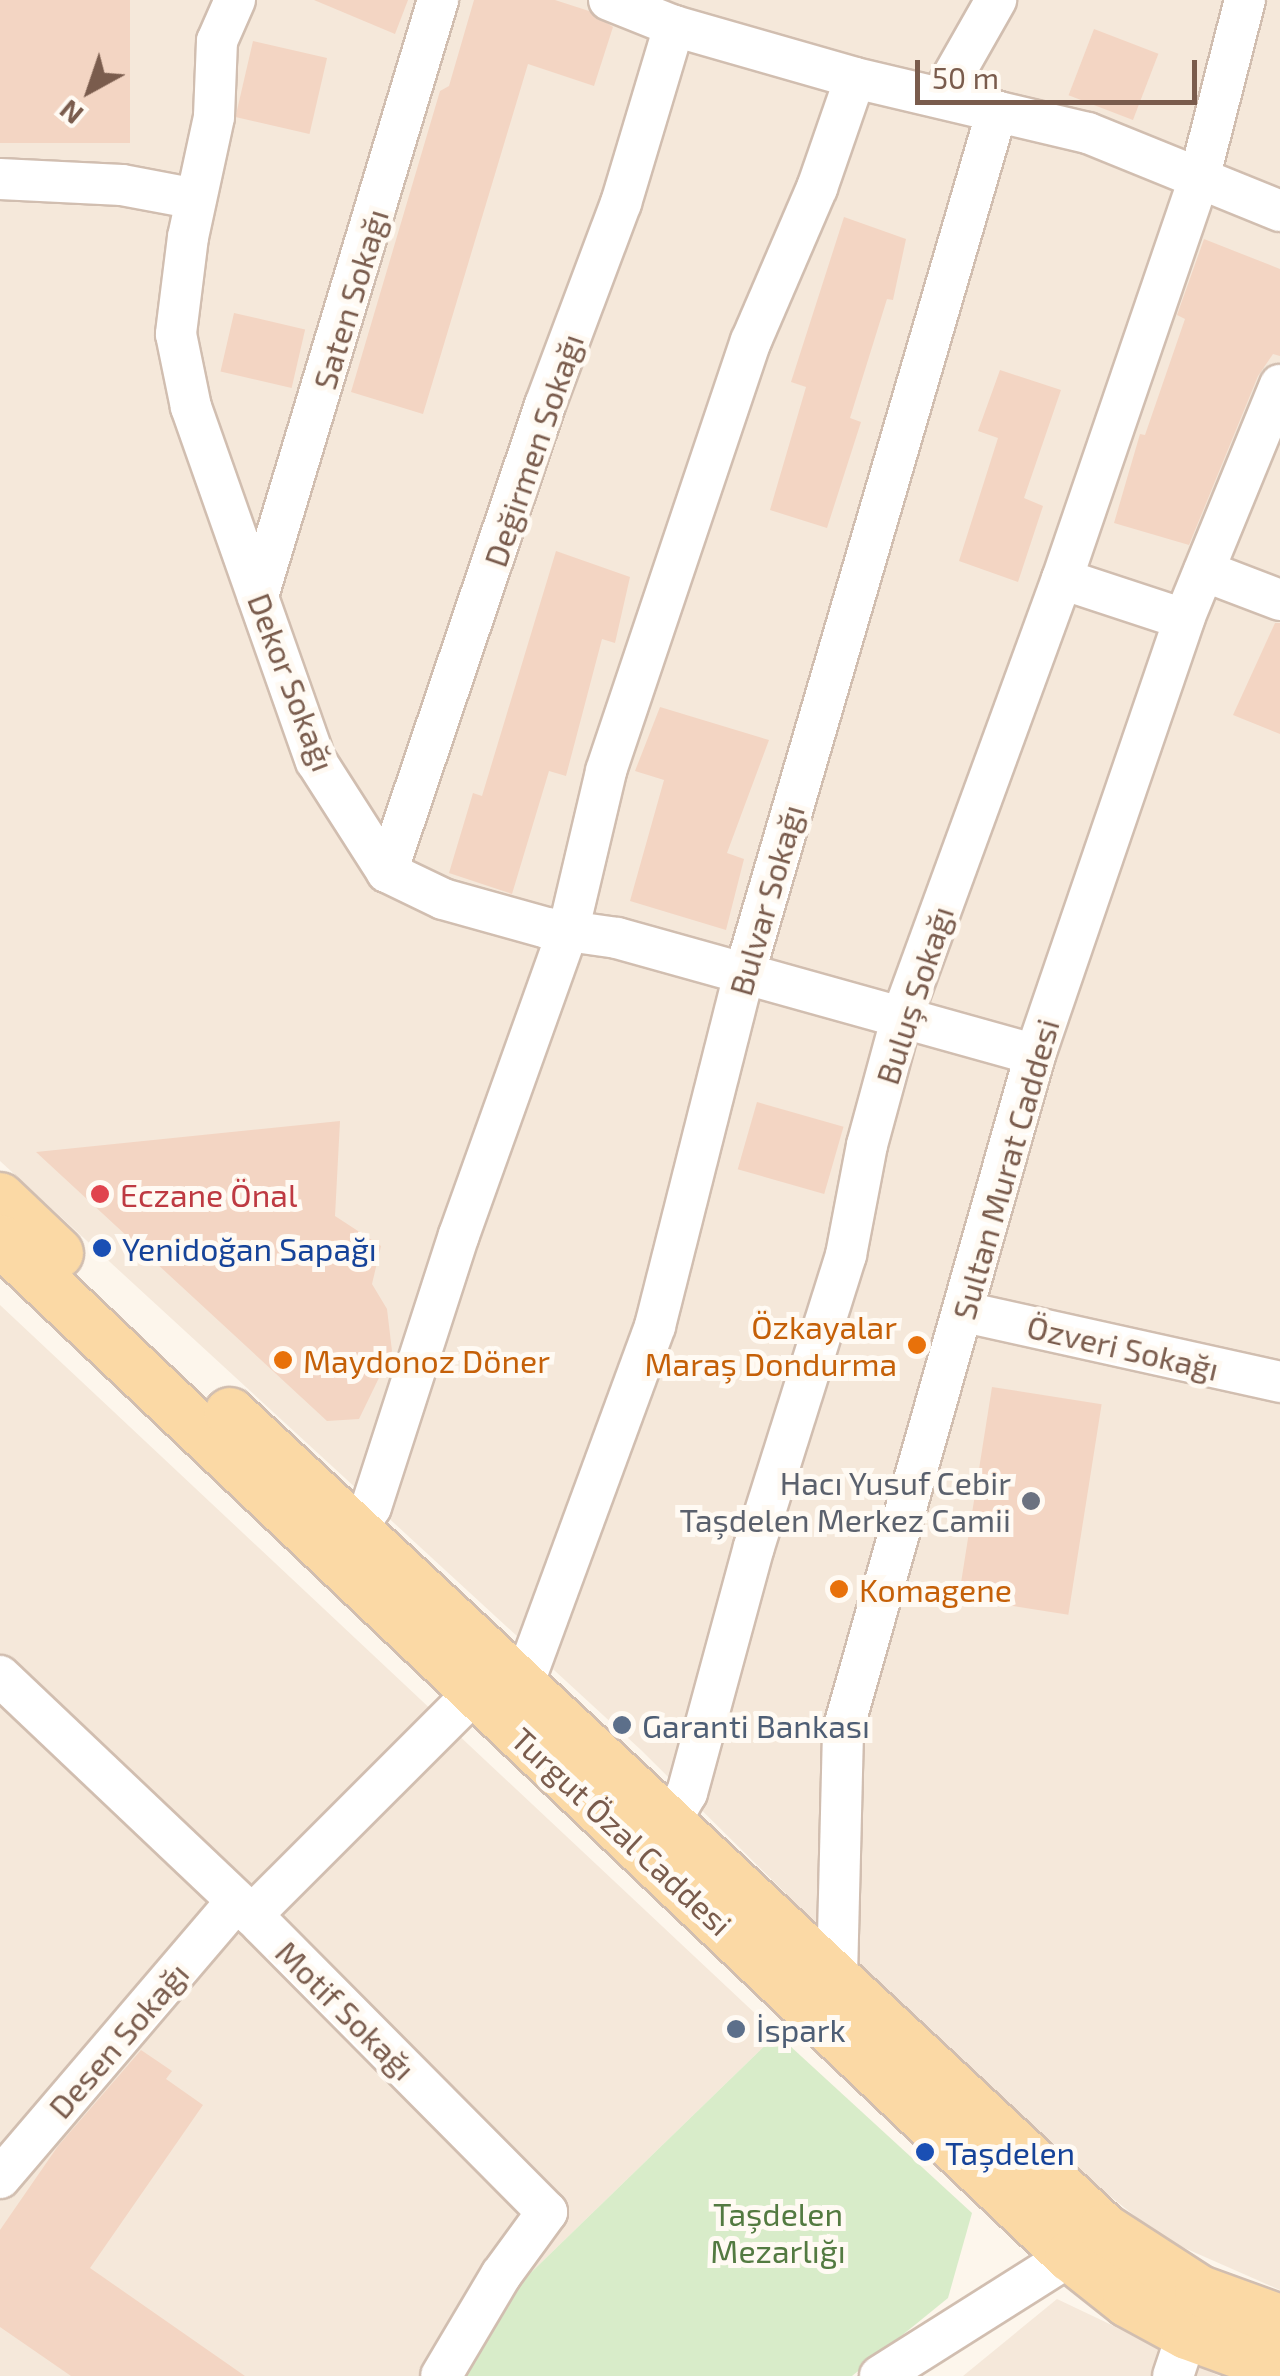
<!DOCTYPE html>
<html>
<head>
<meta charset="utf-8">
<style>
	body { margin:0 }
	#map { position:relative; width:1280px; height:2376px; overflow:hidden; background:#fdf6ec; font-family:"Exo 2",sans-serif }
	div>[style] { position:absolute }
	.residential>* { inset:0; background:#f5e8da }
	.green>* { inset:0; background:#d8ecc9 }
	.building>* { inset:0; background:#f3d5c3; transform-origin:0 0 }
	.roads { filter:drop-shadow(2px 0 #d1beb0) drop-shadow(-2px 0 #d1beb0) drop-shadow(0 2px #d1beb0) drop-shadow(0 -2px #d1beb0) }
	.minor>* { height:40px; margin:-20px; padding:0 20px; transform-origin:20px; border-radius:20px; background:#fff }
	.major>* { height:50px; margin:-25px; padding:0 25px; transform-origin:25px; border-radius:25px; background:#fbd9a5 }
	.dots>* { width:28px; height:28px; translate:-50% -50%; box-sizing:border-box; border:5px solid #fffaf3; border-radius:50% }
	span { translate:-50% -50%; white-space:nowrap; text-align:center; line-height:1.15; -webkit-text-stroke:10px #fffaf3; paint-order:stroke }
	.street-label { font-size:32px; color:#7a5c4d }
	.health-label { font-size:32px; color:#be3a42 }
	.left { translate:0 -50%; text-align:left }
	.transit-label { font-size:32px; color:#164399 }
	.food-label { font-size:32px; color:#c56008 }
	.right { translate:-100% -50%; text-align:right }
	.worship-label { font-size:32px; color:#5b616d }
	.service-label { font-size:32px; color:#4e5e75 }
	.park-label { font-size:32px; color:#537a41 }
	.north { position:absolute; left:40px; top:40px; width:100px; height:100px; -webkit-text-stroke:8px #fffaf3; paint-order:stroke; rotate:220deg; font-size:28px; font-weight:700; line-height:40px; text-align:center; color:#7a5c4d }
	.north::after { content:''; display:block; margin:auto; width:35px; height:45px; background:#7a5c4d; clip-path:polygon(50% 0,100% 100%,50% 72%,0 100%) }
	.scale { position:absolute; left:915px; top:60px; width:282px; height:45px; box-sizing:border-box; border:5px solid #7a5c4d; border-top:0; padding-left:12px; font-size:30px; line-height:35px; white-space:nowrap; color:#7a5c4d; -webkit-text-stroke:8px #fffaf3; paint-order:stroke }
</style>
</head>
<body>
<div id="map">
	<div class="residential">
		<div style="clip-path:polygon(0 0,1280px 0,1280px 2290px,1164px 2239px,1015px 2121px,641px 1750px,0 1161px)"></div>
		<div style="clip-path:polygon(0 1305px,777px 2034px,514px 2289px,466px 2376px,0 2376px)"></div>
		<div style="clip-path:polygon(1057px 2299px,1219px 2376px,963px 2376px)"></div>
	</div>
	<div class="green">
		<div style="clip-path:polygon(777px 2034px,972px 2213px,948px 2298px,852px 2376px,466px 2376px,514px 2289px)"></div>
	</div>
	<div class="building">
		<div style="left:0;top:0;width:130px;height:143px"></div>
		<div style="clip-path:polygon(314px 0,408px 0,395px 34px)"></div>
		<div style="clip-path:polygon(474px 0,555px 0,589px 11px,613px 27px,594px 86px,528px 64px,423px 414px,351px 392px,440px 91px,449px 86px)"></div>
		<div style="left:1094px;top:29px;width:69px;height:71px;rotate:21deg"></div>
		<div style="left:253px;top:41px;width:76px;height:78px;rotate:13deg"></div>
		<div style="clip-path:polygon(844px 217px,906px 239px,893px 300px,887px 299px,850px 418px,861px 422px,827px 528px,770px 510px,806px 387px,791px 382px)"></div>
		<div style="clip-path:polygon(1204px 239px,1280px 269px,1280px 356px,1273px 354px,1258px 376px,1189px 545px,1114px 523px,1140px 434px,1145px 435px,1185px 319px,1177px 315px)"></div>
		<div style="left:234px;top:313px;width:73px;height:60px;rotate:13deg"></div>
		<div style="clip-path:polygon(1000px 370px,1061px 390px,1024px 498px,1043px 506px,1018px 582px,959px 561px,998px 438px,978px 431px)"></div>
		<div style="clip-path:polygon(556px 551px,630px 577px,615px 643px,602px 639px,566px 776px,549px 771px,512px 894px,449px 873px,473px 793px,482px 796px)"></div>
		<div style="clip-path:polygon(1275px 623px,1280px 623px,1280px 734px,1233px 715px)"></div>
		<div style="clip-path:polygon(660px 707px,769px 740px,727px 853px,744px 859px,726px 930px,630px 901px,664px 780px,635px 771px)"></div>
		<div style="left:757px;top:1102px;width:90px;height:70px;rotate:16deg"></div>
		<div style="clip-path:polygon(340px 1121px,335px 1216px,381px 1246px,372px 1284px,387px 1309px,392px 1351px,359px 1419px,327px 1421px,36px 1152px)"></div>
		<div style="left:992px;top:1387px;width:111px;height:213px;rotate:9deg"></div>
		<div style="clip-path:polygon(141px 2050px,172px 2071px,166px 2079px,203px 2105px,90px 2268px,245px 2376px,71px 2376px,0 2327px,0 2230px,58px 2146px)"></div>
	</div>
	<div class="roads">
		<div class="minor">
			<div style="left:235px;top:0;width:45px;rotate:113.7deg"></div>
			<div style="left:217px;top:41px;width:76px;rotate:92.3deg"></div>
			<div style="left:214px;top:117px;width:123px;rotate:102.2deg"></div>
			<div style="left:188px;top:237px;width:98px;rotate:97.1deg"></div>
			<div style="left:176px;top:334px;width:75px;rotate:78.4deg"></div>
			<div style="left:191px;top:407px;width:375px;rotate:70.6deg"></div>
			<div style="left:316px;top:761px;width:132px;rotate:57.4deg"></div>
			<div style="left:387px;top:872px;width:62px;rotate:25.7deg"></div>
			<div style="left:443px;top:899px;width:108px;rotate:15.6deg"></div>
			<div style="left:547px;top:928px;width:71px;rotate:8.1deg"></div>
			<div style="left:617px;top:938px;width:434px;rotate:15.6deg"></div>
			<div style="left:609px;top:0;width:70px;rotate:21.8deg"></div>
			<div style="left:674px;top:26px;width:188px;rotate:16deg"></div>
			<div style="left:855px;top:78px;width:239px;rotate:13.3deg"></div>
			<div style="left:1088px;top:133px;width:207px;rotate:22.1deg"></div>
			<div style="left:941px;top:97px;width:112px;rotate:-60.4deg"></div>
			<div style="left:0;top:179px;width:122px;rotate:2.8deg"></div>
			<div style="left:122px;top:185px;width:75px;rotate:10.7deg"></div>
			<div style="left:1204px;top:571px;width:81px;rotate:20.9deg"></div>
			<div style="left:1062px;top:579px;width:128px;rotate:18.2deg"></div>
			<div style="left:258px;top:596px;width:623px;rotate:-73.19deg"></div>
			<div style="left:387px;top:872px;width:493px;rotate:-71.3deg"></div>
			<div style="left:545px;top:405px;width:216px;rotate:-69.4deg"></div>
			<div style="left:621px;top:203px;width:185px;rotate:-73.3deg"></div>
			<div style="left:965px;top:1312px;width:323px;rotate:12.5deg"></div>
			<div style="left:356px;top:1530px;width:27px;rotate:-57deg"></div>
			<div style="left:371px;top:1507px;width:286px;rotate:-72.1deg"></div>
			<div style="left:459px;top:1235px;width:326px;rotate:-70.3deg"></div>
			<div style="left:569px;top:928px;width:161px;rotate:-76.7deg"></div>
			<div style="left:606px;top:771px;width:454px;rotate:-71.4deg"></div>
			<div style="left:751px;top:341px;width:167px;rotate:-66.7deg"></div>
			<div style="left:817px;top:188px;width:116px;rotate:-70.9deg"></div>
			<div style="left:0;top:1676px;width:360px;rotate:43.5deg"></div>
			<div style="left:261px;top:1924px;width:406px;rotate:45.2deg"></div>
			<div style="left:547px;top:2212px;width:78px;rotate:126.1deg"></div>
			<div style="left:501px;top:2275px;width:117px;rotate:120.7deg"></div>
			<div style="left:523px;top:1685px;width:382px;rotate:-69.8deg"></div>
			<div style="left:655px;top:1326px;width:362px;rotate:-75.8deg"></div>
			<div style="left:744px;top:975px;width:900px;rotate:-73.68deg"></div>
			<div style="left:670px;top:1822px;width:34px;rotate:-60deg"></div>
			<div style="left:687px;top:1793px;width:255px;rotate:-74.8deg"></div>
			<div style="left:754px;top:1547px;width:306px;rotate:-72.5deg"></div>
			<div style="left:846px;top:1255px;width:112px;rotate:-79.2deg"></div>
			<div style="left:867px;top:1145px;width:134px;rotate:-74.8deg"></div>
			<div style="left:902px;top:1016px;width:465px;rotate:-69.9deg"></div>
			<div style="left:1062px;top:579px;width:423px;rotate:-71.1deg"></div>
			<div style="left:1199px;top:179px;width:185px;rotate:-75.6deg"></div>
			<div style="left:252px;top:1915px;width:314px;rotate:-45deg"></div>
			<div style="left:837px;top:1977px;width:247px;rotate:-88.6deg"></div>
			<div style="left:843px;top:1730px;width:702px;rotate:-74.12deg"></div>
			<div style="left:1035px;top:1055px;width:461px;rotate:-71.1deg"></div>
			<div style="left:1184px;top:619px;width:253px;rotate:-67.7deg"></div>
			<div style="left:0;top:2178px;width:363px;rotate:-49.5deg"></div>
			<div style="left:880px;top:2376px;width:225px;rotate:-32.3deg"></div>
			<div style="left:1173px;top:2376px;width:44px;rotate:-71.6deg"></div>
		</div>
		<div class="major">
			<div style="left:0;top:1198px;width:80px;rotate:43.5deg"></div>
			<div style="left:0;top:1240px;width:1476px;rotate:43.52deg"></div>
			<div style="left:1070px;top:2256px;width:74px;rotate:38.4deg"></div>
			<div style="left:1128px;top:2302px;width:67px;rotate:28.5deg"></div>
			<div style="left:1187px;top:2334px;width:99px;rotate:20.1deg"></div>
			<div style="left:230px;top:1413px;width:1196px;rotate:43.03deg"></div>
			<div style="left:1104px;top:2229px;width:114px;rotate:32.9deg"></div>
			<div style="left:1200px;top:2291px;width:85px;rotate:19.9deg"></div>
		</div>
	</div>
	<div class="dots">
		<div style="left:100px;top:1194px;background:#e0444e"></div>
		<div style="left:102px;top:1248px;background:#1a4fb4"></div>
		<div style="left:917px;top:1345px;background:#e8710a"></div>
		<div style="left:283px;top:1360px;background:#e8710a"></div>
		<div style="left:1031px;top:1501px;background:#6b7280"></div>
		<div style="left:839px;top:1589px;background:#e8710a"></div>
		<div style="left:622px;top:1725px;background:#5c6f8a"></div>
		<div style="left:736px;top:2029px;background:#5c6f8a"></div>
		<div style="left:925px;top:2152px;background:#1a4fb4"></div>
	</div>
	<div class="street-label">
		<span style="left:350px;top:299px;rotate:-73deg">Saten Sokağı</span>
		<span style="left:533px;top:450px;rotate:-71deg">Değirmen Sokağı</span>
		<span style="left:292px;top:682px;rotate:69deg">Dekor Sokağı</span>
		<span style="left:766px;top:900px;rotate:-74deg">Bulvar Sokağı</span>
		<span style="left:914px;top:995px;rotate:-72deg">Buluş Sokağı</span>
		<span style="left:1005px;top:1169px;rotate:-74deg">Sultan Murat Caddesi</span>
		<span style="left:1123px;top:1347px;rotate:13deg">Özveri Sokağı</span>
		<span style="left:622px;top:1831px;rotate:43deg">Turgut Özal Caddesi</span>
		<span style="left:346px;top:2010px;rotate:45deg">Motif Sokağı</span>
		<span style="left:118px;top:2040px;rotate:-49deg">Desen Sokağı</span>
	</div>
	<div class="health-label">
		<span class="left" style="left:120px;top:1194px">Eczane Önal</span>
	</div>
	<div class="transit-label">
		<span class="left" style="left:122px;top:1248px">Yenidoğan Sapağı</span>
		<span class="left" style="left:945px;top:2152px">Taşdelen</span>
	</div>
	<div class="food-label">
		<span class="right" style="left:897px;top:1345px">Özkayalar<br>Maraş Dondurma</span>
		<span class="left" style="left:303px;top:1360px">Maydonoz Döner</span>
		<span class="left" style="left:859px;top:1589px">Komagene</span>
	</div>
	<div class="worship-label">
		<span class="right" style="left:1011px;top:1501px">Hacı Yusuf Cebir<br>Taşdelen Merkez Camii</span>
	</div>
	<div class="service-label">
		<span class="left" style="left:642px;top:1725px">Garanti Bankası</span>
		<span class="left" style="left:756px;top:2029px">İspark</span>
	</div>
	<div class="park-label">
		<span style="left:778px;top:2232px">Taşdelen<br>Mezarlığı</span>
	</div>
	<div class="north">N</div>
	<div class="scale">50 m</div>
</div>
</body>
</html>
